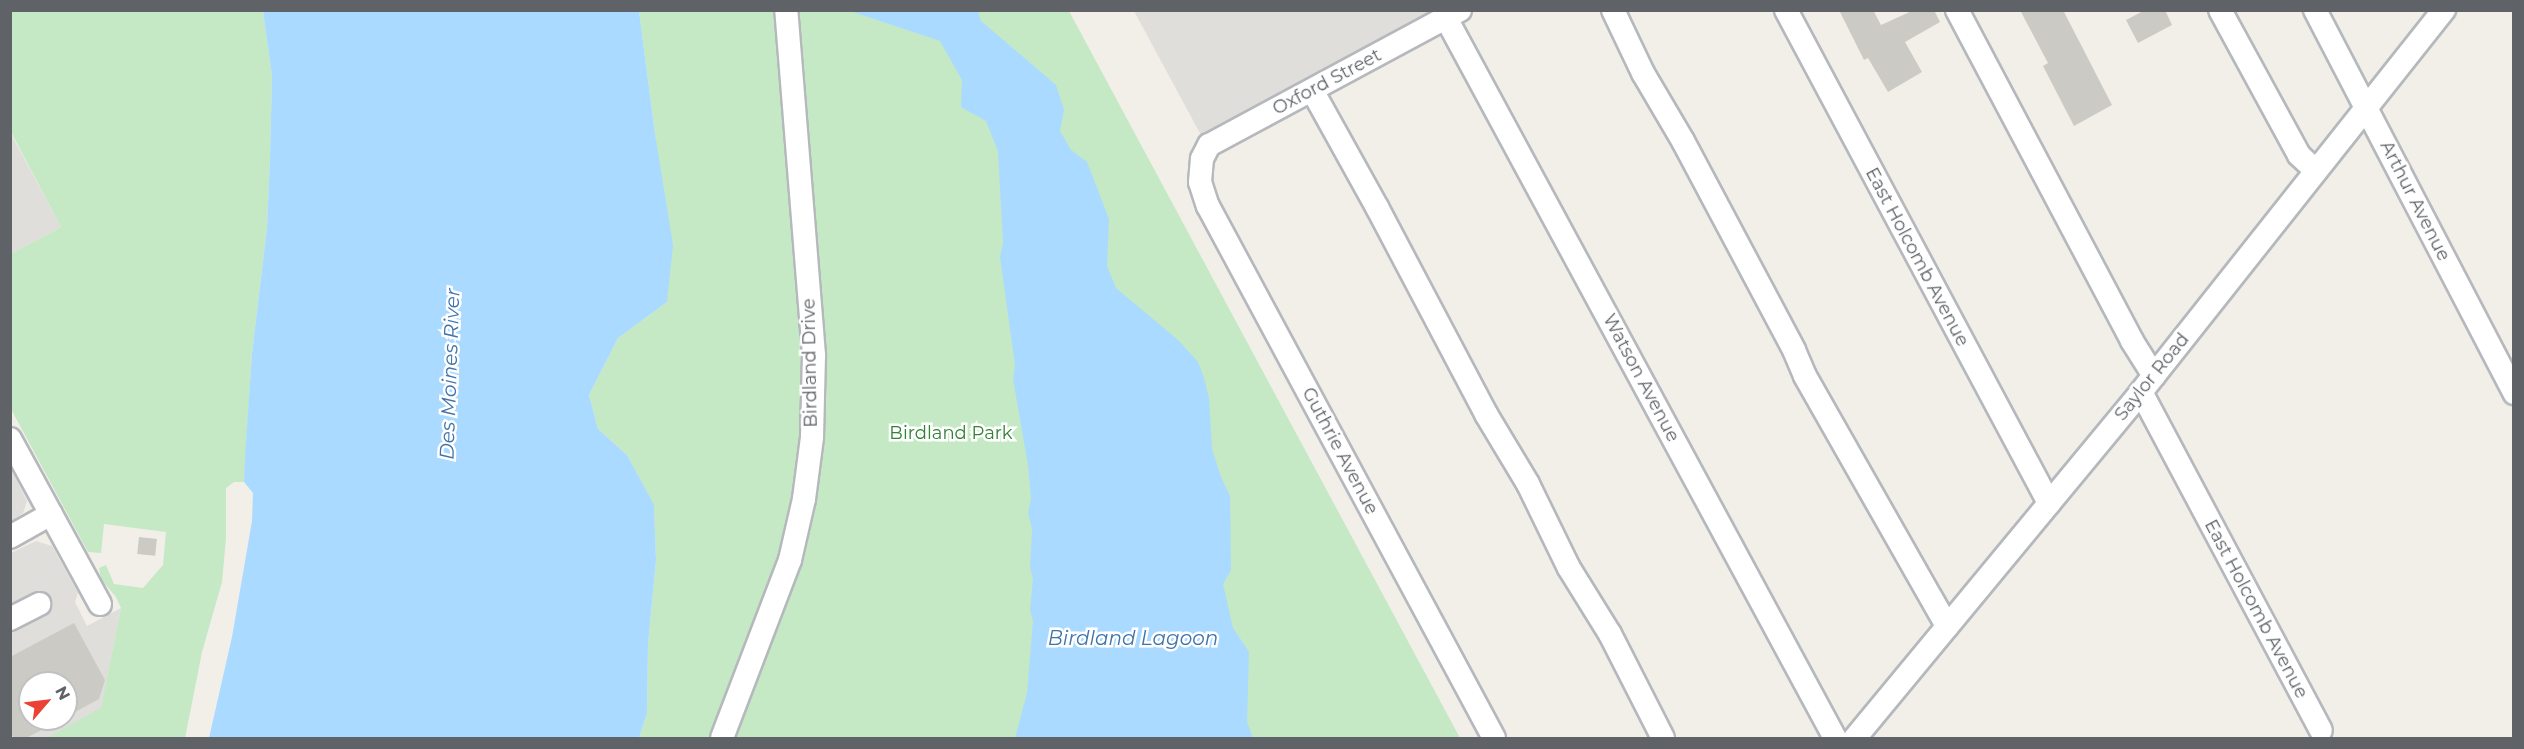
<!DOCTYPE html>
<html>
<head>
<meta charset="utf-8">
<style>
	body { margin:0 }
	#map { position:relative; width:2524px; height:749px; overflow:hidden; background:#f1efe8; font-family:Montserrat,sans-serif }
	div>[style] { position:absolute }
	.industrial>* { inset:0; background:#e0deda }
	.green>* { inset:0; background:#c5e8c5 }
	.water>* { inset:0; background:#aadaff }
	.building>* { inset:0; background:#cccac5; transform-origin:0 0 }
	.roads { filter:drop-shadow(2px 0 #b5b8bc) drop-shadow(-2px 0 #b5b8bc) drop-shadow(0 2px #b5b8bc) drop-shadow(0 -2px #b5b8bc) }
	.minor>* { height:22px; margin:-11px; padding:0 11px; transform-origin:11px; border-radius:11px; background:#fff }
	span { translate:-50% -50%; white-space:nowrap; text-align:center; line-height:1.15; -webkit-text-stroke:5px #fff; paint-order:stroke }
	.street-label { font-size:18px; color:#5f6368 }
	.park-label { font-size:18px; color:#348238 }
	.water-label { font-size:20px; color:#4174aa; font-style:italic }
	.frame { position:absolute; inset:0; border:12px solid #5f6368; pointer-events:none }
	.north { position:absolute; left:18px; top:671px; width:60px; height:60px; box-sizing:border-box; background:#fff; border:2px solid #bfc1c3; border-radius:50%; rotate:62deg; font-size:16px; font-weight:700; line-height:24px; text-align:center; color:#5f6368 }
	.north::after { content:''; display:block; margin:auto; width:21px; height:27px; background:#ea4335; clip-path:polygon(50% 0,100% 100%,50% 72%,0 100%) }
</style>
</head>
<body>
<div id="map">
	<div class="industrial">
		<div style="clip-path:polygon(1134px 11px,1432px 11px,1202px 137px)"></div>
		<div style="clip-path:polygon(10px 132px,61px 227px,11px 254px,10px 254px)"></div>
		<div style="clip-path:polygon(10px 467px,27px 501px,23px 513px,11px 522px)"></div>
		<div style="clip-path:polygon(evenodd,36px 541px,52px 546px,78px 593px,75px 602px,87px 626px,121px 608px,101px 709px,46px 738px,11px 738px,11px 553px,36px 541px,30px 683px,66px 683px,66px 719px,30px 719px,30px 683px)"></div>
	</div>
	<div class="green">
		<div style="clip-path:polygon(10px 11px,263px 11px,272px 76px,270px 158px,267px 228px,252px 353px,244px 482px,234px 482px,226px 488px,226px 538px,222px 582px,202px 652px,185px 738px,46px 738px,101px 708px,121px 608px,116px 597px,101px 579px,99px 568px,106px 565px,114px 584px,143px 588px,163px 565px,166px 532px,104px 524px,101px 553px,88px 552px,11px 409px,11px 254px,61px 227px,11px 132px)"></div>
		<div style="clip-path:polygon(639px 11px,1069px 11px,1460px 738px,639px 738px,647px 713px,648px 644px,656px 560px,654px 506px,627px 455px,598px 429px,589px 395px,618px 338px,667px 302px,655px 134px)"></div>
	</div>
	<div class="water">
		<div style="clip-path:polygon(263px 11px,639px 11px,655px 134px,673px 245px,667px 302px,618px 338px,589px 395px,598px 429px,627px 455px,654px 505px,656px 560px,648px 644px,647px 713px,639px 738px,209px 738px,232px 637px,252px 521px,253px 493px,244px 482px,245px 457px,252px 353px,267px 228px,270px 158px,272px 76px)"></div>
		<div style="clip-path:polygon(850px 11px,978px 11px,981px 21px,1056px 85px,1064px 110px,1060px 131px,1071px 150px,1087px 162px,1109px 219px,1107px 266px,1116px 288px,1178px 340px,1198px 362px,1204px 378px,1209px 398px,1212px 449px,1221px 477px,1230px 496px,1231px 570px,1223px 584px,1233px 628px,1249px 652px,1247px 722px,1253px 738px,1015px 738px,1027px 693px,1033px 621px,1030px 610px,1033px 579px,1030px 567px,1032px 529px,1028px 513px,1031px 499px,1028px 465px,1013px 379px,1015px 365px,1000px 257px,1003px 243px,998px 151px,986px 121px,961px 107px,962px 80px,940px 41px)"></div>
	</div>
	<div class="building">
		<div style="clip-path:polygon(1839px 10px,1873px 10px,1881px 25px,1914px 10px,1934px 10px,1940px 22px,1905px 42px,1922px 72px,1888px 92px,1868px 58px,1864px 60px)"></div>
		<div style="clip-path:polygon(2020px 10px,2063px 10px,2112px 105px,2074px 126px,2043px 66px,2048px 63px)"></div>
		<div style="clip-path:polygon(2145px 10px,2165px 10px,2172px 25px,2138px 43px,2126px 20px)"></div>
		<div style="left:139px;top:537px;width:18px;height:17px;rotate:6deg"></div>
		<div style="clip-path:polygon(74px 623px,105px 680px,99px 699px,66px 717px,66px 683px,30px 683px,30px 719px,63px 719px,26px 738px,14px 738px,10px 732px,10px 657px)"></div>
	</div>
	<div class="roads">
		<div class="minor">
			<div style="left:1460px;top:10px;width:285px;rotate:151.7deg"></div>
			<div style="left:1209px;top:145px;width:16px;rotate:117deg"></div>
			<div style="left:1202px;top:159px;width:23px;rotate:95deg"></div>
			<div style="left:1200px;top:182px;width:25px;rotate:72deg"></div>
			<div style="left:1208px;top:206px;width:604px;rotate:61.74deg"></div>
			<div style="left:1613px;top:10px;width:70px;rotate:64.5deg"></div>
			<div style="left:1643px;top:73px;width:79px;rotate:59.5deg"></div>
			<div style="left:1683px;top:141px;width:237px;rotate:62deg"></div>
			<div style="left:1794px;top:350px;width:28px;rotate:67deg"></div>
			<div style="left:1805px;top:376px;width:288px;rotate:60.4deg"></div>
			<div style="left:1786px;top:10px;width:559px;rotate:61.92deg"></div>
			<div style="left:1957px;top:10px;width:374px;rotate:62.1deg"></div>
			<div style="left:2132px;top:341px;width:41px;rotate:57.8deg"></div>
			<div style="left:2220px;top:10px;width:165px;rotate:61.4deg"></div>
			<div style="left:2299px;top:155px;width:23px;rotate:43deg"></div>
			<div style="left:2315px;top:10px;width:432px;rotate:62.5deg"></div>
			<div style="left:1446px;top:18px;width:818px;rotate:61.62deg"></div>
			<div style="left:1312px;top:90px;width:136px;rotate:61deg"></div>
			<div style="left:1378px;top:209px;width:232px;rotate:62.2deg"></div>
			<div style="left:1486px;top:414px;width:82px;rotate:59deg"></div>
			<div style="left:1528px;top:484px;width:93px;rotate:64deg"></div>
			<div style="left:1569px;top:568px;width:78px;rotate:58.2deg"></div>
			<div style="left:1610px;top:634px;width:117px;rotate:63deg"></div>
			<div style="left:2141px;top:392px;width:383px;rotate:62deg"></div>
			<div style="left:10px;top:439px;width:188px;rotate:61.4deg"></div>
			<div style="left:10px;top:537px;width:47px;rotate:-29.3deg"></div>
			<div style="left:10px;top:619px;width:33px;rotate:-27deg"></div>
			<div style="left:722px;top:738px;width:191px;rotate:-69.1deg"></div>
			<div style="left:790px;top:560px;width:63px;rotate:-77.1deg"></div>
			<div style="left:804px;top:499px;width:63px;rotate:-82.6deg"></div>
			<div style="left:812px;top:437px;width:82px;rotate:-88.6deg"></div>
			<div style="left:814px;top:355px;width:346px;rotate:-94.6deg"></div>
			<div style="left:1855px;top:738px;width:449px;rotate:-50.4deg"></div>
			<div style="left:2141px;top:392px;width:488px;rotate:-51.6deg"></div>
		</div>
	</div>
	<div class="street-label">
		<span style="left:1327px;top:82px;rotate:-28deg">Oxford Street</span>
		<span style="left:2415px;top:201px;rotate:63deg">Arthur Avenue</span>
		<span style="left:1917px;top:257px;rotate:62deg">East Holcomb Avenue</span>
		<span style="left:810px;top:363px;rotate:-91deg">Birdland Drive</span>
		<span style="left:2152px;top:377px;rotate:-51deg">Saylor Road</span>
		<span style="left:1641px;top:378px;rotate:62deg">Watson Avenue</span>
		<span style="left:1340px;top:451px;rotate:62deg">Guthrie Avenue</span>
		<span style="left:2256px;top:609px;rotate:62deg">East Holcomb Avenue</span>
	</div>
	<div class="park-label">
		<span style="left:951px;top:433px">Birdland Park</span>
	</div>
	<div class="water-label">
		<span style="left:450px;top:374px;rotate:-88deg">Des Moines River</span>
		<span style="left:1133px;top:638px">Birdland Lagoon</span>
	</div>
	<div class="frame"></div>
	<div class="north">N</div>
</div>
</body>
</html>
